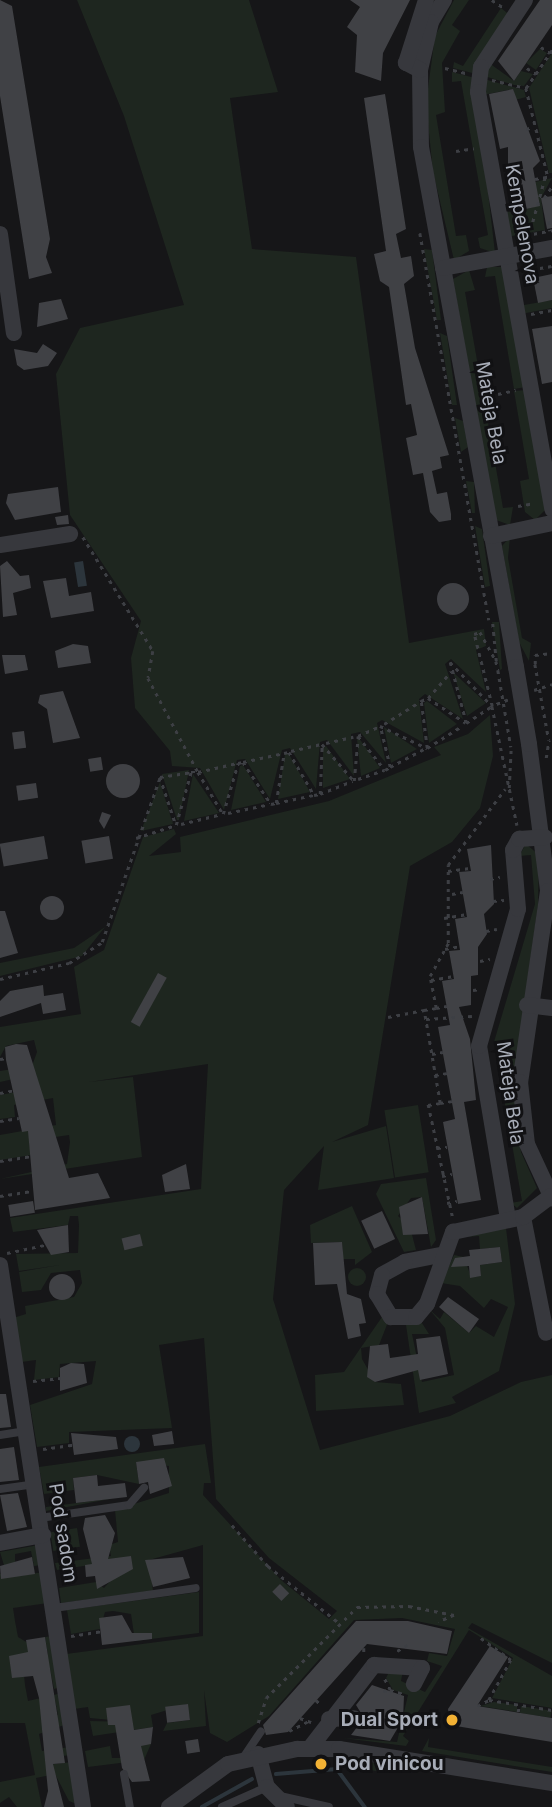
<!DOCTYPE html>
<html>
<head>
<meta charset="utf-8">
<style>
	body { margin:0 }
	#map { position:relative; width:552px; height:1807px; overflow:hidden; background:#161618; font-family:Inter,sans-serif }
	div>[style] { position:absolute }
	.green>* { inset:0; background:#1e261f; transform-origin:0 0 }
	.round { border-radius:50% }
	.water>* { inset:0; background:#2c353c; transform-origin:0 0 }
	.stream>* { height:3.5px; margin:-1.75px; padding:0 1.75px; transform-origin:1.75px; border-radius:1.75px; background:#2c353c }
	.building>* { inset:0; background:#404145; transform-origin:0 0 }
	.path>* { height:2.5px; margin-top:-1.25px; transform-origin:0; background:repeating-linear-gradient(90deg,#3d3f44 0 3.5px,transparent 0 8.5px) }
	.lane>* { height:8px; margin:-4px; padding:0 4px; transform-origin:4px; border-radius:4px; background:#37383d }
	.street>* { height:16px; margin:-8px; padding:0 8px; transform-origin:8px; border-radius:8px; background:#37383d }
	.path-bridge>* { height:2.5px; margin-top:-1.25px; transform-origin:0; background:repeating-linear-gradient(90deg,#3d3f44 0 3.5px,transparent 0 8.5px) }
	.street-bridge>* { height:16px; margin:-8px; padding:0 8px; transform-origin:8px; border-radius:8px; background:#37383d }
	.dots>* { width:19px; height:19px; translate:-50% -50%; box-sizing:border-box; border:4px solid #111113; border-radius:50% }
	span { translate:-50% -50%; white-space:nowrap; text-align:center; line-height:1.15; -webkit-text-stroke:6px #111113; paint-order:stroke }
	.street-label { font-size:19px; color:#a8adb8 }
	.poi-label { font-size:19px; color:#a8adb8; font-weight:700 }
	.right { translate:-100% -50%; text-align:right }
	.left { translate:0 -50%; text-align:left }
</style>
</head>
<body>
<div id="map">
	<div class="green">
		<div style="clip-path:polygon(77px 0,249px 0,278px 92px,230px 98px,252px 249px,356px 257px,409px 643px,484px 629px,486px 646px,476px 650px,486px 692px,451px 659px,445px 664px,463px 719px,425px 694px,419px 699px,424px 743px,382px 720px,377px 723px,386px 763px,360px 732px,351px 734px,354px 776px,327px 740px,320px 742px,316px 789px,290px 748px,282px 750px,270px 799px,245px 759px,237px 760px,224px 810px,200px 768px,172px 766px,170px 751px,135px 708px,131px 658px,141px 621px,70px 515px,56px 374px,80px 328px,184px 305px,124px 116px)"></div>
		<div style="clip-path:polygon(454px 0,469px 0,452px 25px,460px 31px,442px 63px,445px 112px,436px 115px,456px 236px,466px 235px,469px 251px,454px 260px,433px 172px,426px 103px,435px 36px)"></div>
		<div style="clip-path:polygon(501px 8px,511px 16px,476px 74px,453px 68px,454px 62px,463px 66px)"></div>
		<div style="clip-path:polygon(540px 49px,547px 53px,536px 70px,526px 63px)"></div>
		<div style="clip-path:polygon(552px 53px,552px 173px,549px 173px,529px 88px)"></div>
		<div style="clip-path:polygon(489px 63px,514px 81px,521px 71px,533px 74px,524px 86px,514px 85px,484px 76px)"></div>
		<div style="clip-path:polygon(452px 72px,475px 78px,495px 253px,480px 248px,478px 238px,488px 235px,461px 81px,452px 82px)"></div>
		<div style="clip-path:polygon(484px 79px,524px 90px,526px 97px,515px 100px,513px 89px,483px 95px)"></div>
		<div style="clip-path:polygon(552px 178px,541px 198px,545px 230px,506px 237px,502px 213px,534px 207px,535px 182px)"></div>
		<div style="clip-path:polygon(424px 249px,432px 250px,441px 320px,437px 320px)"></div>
		<div style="clip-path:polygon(487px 267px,502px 267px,526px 387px,514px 389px,495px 276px,485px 277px)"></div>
		<div style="clip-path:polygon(469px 270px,475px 290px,465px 292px,503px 508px,513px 507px,510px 525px,496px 520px,453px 279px)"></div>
		<div style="clip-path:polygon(552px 300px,552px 308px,521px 314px,524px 305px)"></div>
		<div style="clip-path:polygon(440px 333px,447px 336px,457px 405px,452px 405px)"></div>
		<div style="clip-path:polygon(526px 390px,547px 508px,535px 520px,525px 512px,520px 481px,529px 479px,514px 391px)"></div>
		<div style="clip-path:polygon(455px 418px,463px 421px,468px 447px,461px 452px)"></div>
		<div style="clip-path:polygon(466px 481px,474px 482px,475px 513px,472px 513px)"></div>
		<div style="clip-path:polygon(475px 526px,482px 529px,490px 586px,485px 587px)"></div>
		<div style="clip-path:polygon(510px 537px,508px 558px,522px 638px,531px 643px,529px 661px,519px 642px,502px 546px)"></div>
		<div style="clip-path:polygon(492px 622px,499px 622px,502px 669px,500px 670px)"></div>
		<div style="clip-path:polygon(453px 672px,486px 703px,467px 716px)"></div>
		<div style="clip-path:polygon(427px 701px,457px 724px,429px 743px,424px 703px)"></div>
		<div style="clip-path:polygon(490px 715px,493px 756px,480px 808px,452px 842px,410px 866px,368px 1125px,332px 1142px,386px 1126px,394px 1178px,318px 1190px,324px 1146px,284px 1190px,273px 1299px,320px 1450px,450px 1416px,521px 1382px,552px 1375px,552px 1663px,472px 1623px,468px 1628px,552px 1676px,552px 1708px,492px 1698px,513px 1658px,469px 1630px,403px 1736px,409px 1741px,406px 1746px,343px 1738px,397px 1742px,408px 1695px,393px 1690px,386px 1678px,390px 1670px,403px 1670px,401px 1681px,425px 1692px,442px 1666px,427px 1661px,429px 1653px,447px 1656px,455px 1629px,402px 1618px,354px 1620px,269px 1716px,227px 1742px,210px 1733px,204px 1690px,206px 1726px,163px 1731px,167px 1723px,190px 1720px,187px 1704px,151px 1715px,153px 1727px,93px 1736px,90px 1721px,132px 1722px,90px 1718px,88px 1707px,74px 1709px,66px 1654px,203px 1636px,203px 1545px,149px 1560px,153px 1591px,61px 1603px,59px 1588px,96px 1582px,104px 1588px,113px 1578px,110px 1562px,57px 1570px,55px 1563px,111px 1556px,109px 1545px,118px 1542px,115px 1510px,169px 1493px,169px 1466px,136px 1462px,139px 1484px,97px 1475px,73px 1478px,74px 1490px,44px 1494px,39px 1467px,205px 1444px,211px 1483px,204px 1483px,203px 1495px,281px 1580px,329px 1619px,337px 1611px,269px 1558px,216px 1499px,204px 1338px,159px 1345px,172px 1428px,69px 1432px,69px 1443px,37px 1447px,30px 1405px,92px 1384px,96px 1361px,60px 1364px,59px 1377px,34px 1380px,36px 1360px,21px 1362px,13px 1318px,26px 1314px,25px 1306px,74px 1297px,82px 1283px,80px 1270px,51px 1273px,41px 1290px,22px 1292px,19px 1272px,60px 1265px,19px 1271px,16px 1254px,78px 1253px,79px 1225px,78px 1216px,70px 1216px,68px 1225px,13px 1232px,10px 1218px,201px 1189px,208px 1064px,89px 1082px,133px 1077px,142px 1157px,0 1179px,67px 1164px,70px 1142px,69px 1135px,29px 1141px,31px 1155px,0 1160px,0 1135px,56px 1125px,53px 1098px,14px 1105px,15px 1117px,0 1119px,0 1095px,39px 1088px,36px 1074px,0 1082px,0 1071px,32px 1066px,37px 1052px,34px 1040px,6px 1046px,0 1057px,0 1027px,81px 1014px,74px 967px,104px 950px,143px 837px,174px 829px,176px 834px,149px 856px,181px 852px,180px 837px,329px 801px,441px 755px,434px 747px,468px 734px)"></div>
		<div style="clip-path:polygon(384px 727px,417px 749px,391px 763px)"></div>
		<div style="clip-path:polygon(359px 738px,380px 768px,361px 776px,357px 739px)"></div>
		<div style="clip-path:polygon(326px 746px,350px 779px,323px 788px,323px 747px)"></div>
		<div style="clip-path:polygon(285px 754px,289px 754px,310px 792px,278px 799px)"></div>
		<div style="clip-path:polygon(243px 765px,266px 802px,231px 810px,240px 766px)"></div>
		<div style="clip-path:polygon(189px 770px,179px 820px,177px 820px,162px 774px)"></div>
		<div style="clip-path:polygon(193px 774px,219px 813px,184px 821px)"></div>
		<div style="clip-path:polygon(160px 782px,173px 824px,141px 831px)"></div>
		<div style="clip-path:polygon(526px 844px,539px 855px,538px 905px,513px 1084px,521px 1152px,537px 1188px,517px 1208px,511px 1203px,522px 1201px,494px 1042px,535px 904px,531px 855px,519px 856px)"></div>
		<div style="clip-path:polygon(105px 927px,82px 956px,0 976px,0 963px,74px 948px)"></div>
		<div style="left:418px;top:1105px;width:68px;height:34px;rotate:81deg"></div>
		<div style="clip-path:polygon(426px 1178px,436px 1240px,431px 1247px,422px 1197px,411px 1198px,398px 1216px,410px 1227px,416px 1250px,404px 1252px,376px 1194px,381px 1184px)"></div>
		<div style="clip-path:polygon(352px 1206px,372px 1252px,355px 1265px,355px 1259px,343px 1259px,342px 1242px,311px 1243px,310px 1225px)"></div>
		<div style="clip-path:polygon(506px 1228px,515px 1304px,499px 1371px,452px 1397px,456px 1403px,419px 1413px,406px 1325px,420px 1320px,429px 1334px,412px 1334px,422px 1382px,454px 1375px,445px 1328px,429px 1309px,440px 1319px,444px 1312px,469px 1333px,476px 1326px,494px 1337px,508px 1307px,491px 1299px,484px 1308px,460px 1286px,441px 1283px,454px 1255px,464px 1257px,471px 1277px,481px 1276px,480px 1265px,502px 1262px,500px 1247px,480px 1249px,479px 1236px,465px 1237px)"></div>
		<div class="round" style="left:348px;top:1268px;width:18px;height:18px"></div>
		<div style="clip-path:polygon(382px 1317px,388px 1322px,379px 1345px,361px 1348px,362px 1359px,375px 1382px,401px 1384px,404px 1405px,316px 1411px,315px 1375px,344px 1372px)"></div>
		<div style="clip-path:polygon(115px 1498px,46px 1511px,46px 1507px,100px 1500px)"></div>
		<div style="left:77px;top:1528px;width:19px;height:27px;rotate:81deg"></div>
		<div style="clip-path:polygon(evenodd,39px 1545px,42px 1565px,34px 1566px,31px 1551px,15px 1554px,15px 1560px,18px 1576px,43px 1572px,48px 1603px,13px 1608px,15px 1621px,18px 1637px,48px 1655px,45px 1637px,53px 1636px,61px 1687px,54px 1689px,50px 1669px,32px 1671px,23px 1665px,25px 1685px,28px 1701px,62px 1693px,67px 1724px,39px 1734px,42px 1751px,70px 1747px,71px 1755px,46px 1758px,47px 1765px,72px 1762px,79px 1805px,69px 1801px,55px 1774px,36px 1778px,42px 1807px,17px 1807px,9px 1797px,0 1803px,0 1782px,35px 1775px,25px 1723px,0 1723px,0 1574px,6px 1572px,0 1552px,39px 1545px,55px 1700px,58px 1715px,43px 1718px,40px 1702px,55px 1700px)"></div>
		<div style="clip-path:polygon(199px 1592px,199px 1633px,135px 1641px,131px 1614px,113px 1611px,105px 1612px,100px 1629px,71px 1634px,67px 1610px)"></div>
		<div style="clip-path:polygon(494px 1702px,517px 1705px,517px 1712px,480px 1706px)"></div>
		<div style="left:521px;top:1706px;width:31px;height:7px;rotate:9deg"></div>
		<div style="clip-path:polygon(140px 1738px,151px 1744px,144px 1760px,88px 1767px,85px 1751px,110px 1746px,112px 1758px,121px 1758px)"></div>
		<div style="clip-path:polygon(429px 1738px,428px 1747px,552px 1767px,552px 1772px,422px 1751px)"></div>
		<div style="clip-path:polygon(348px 1759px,380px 1764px,381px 1772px,355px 1767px)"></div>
	</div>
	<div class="water">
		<div style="left:83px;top:561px;width:25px;height:9px;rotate:81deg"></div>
		<div class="round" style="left:124px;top:1436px;width:16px;height:16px"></div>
	</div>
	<div class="stream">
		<div style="left:276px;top:1774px;width:61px;rotate:-4.7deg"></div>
		<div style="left:337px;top:1769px;width:47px;rotate:53.6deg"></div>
		<div style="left:202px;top:1807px;width:57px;rotate:-29.2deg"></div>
	</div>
	<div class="building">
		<div style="clip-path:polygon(0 0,12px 6px,50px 239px,46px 257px,52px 273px,29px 279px,0 96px)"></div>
		<div style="clip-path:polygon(350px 0,410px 0,383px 53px,381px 81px,355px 72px,357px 35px,347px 27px,360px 7px)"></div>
		<div style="clip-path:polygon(540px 0,552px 0,552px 25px,514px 81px,498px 61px)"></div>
		<div style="clip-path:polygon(513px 89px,540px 161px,533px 168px,540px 206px,521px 210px,518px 196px,508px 197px,508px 147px,500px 149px,489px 94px)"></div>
		<div style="clip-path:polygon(385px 94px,406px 229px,396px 234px,401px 258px,411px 256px,414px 276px,404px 284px,415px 348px,449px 455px,440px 457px,442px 468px,432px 471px,437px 494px,447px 492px,451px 514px,451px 520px,439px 522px,430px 512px,423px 473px,413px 475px,406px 438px,417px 435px,411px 404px,406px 405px,389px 287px,380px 281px,374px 254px,386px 251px,364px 98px)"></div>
		<div style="clip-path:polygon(552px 196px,552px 228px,547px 229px,541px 198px)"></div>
		<div style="clip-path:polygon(552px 274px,552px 300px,538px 303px,533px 278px)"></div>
		<div style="clip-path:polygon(61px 299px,68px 319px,37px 327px,39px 303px)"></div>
		<div style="clip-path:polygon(552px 326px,552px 382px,542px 384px,532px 329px)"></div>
		<div style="clip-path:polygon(43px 344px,57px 353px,48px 366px,24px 370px,17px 365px,14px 349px,37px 353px)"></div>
		<div style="clip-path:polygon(58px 487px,61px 512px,15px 520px,6px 503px,8px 494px)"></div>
		<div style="clip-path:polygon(68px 515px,69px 524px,57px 525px,55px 517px)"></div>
		<div style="clip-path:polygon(7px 561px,20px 576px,29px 575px,31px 588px,13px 593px,17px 615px,3px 617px,0 566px)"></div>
		<div style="clip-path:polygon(66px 578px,69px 596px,91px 592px,94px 611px,51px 618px,43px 581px)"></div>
		<div class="round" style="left:437px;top:583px;width:32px;height:32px"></div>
		<div style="clip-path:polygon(73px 644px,88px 646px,91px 663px,58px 668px,55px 651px)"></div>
		<div style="clip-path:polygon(2px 655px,25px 655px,28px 670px,5px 674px)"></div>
		<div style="clip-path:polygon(63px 691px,80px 738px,53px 743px,47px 709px,38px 703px,40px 695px)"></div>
		<div style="left:24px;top:731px;width:17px;height:12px;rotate:83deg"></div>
		<div style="left:101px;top:757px;width:13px;height:13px;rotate:81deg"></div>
		<div class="round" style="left:106px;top:764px;width:34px;height:34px"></div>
		<div style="left:36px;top:783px;width:15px;height:20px;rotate:82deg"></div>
		<div style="clip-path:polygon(102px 812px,111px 815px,104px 829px,99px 821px)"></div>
		<div style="left:44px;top:836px;width:23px;height:45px;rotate:80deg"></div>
		<div style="left:109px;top:836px;width:23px;height:28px;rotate:80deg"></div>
		<div style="clip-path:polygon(491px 845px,494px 904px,484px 914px,487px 934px,478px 947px,478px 975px,471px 976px,471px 1005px,459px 1007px,470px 1039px,476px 1100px,464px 1102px,481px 1200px,458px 1204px,443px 1122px,455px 1119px,438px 1027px,450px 1025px,442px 981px,454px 979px,449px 951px,460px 950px,455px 919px,467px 917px,459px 872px,471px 871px,467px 849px)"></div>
		<div class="round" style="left:40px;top:896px;width:24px;height:24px"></div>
		<div style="clip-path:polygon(0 911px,5px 911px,18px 953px,0 958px)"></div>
		<div style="left:158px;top:973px;width:10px;height:56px;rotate:29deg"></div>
		<div style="clip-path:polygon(43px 985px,44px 996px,63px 993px,66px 1010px,43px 1014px,41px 1003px,0 1017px,0 1001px,10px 991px)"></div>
		<div style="clip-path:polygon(16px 1044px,27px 1045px,69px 1178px,98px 1173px,110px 1198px,35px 1210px,28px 1131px,22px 1132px,6px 1060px,5px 1047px)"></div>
		<div style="clip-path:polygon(186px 1164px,190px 1189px,165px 1192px,162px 1175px)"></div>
		<div style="clip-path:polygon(422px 1197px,428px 1234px,403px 1235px,399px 1207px)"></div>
		<div style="left:33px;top:1201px;width:12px;height:25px;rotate:81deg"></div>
		<div style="left:382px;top:1211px;width:31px;height:23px;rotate:65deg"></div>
		<div style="clip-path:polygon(68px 1225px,69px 1252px,51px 1255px,37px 1230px)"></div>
		<div style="left:140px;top:1234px;width:12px;height:19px;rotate:76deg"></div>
		<div style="clip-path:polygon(342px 1242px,347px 1294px,361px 1299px,366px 1323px,359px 1324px,361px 1336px,348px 1339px,337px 1284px,315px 1285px,313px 1243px)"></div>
		<div style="clip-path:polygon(500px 1247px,502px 1262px,480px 1265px,481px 1276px,470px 1278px,469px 1266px,451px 1267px,455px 1258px,470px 1256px,469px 1250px)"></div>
		<div class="round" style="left:49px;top:1274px;width:26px;height:26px"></div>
		<div style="clip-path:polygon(448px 1297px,479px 1319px,469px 1333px,439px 1307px)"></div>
		<div style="clip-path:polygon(440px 1336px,448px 1374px,420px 1380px,418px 1370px,375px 1382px,367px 1377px,370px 1346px,388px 1344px,390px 1358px,418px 1354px,416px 1339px)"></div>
		<div style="clip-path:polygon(71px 1363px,84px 1364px,87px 1383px,60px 1391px,60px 1368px)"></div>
		<div style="clip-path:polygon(0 1394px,6px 1394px,11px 1427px,0 1428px)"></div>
		<div style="clip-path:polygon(172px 1431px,174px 1444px,154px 1446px,152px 1435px)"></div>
		<div style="clip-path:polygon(71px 1433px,116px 1437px,118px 1449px,74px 1455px)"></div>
		<div style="clip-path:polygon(14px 1447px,19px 1480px,0 1482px,0 1449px)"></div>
		<div style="clip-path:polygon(164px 1458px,172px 1486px,150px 1494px,148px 1482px,139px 1484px,136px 1462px)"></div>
		<div style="clip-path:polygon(97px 1475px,98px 1486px,125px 1483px,127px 1497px,76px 1503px,73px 1478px)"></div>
		<div style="clip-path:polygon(18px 1493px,27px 1527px,7px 1531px,0 1495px)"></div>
		<div style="clip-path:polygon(105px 1515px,115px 1533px,108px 1559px,131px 1556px,133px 1569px,97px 1589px,95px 1576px,86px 1577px,85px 1565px,92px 1564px,83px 1529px,85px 1518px)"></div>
		<div style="clip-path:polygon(32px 1557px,35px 1574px,1px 1579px,0 1566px)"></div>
		<div style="clip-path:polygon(183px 1557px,190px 1578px,153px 1587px,145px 1560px)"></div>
		<div style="left:280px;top:1584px;width:13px;height:11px;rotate:45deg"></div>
		<div style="clip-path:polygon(122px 1615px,132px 1633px,152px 1633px,152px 1639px,102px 1645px,99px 1618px)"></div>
		<div style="clip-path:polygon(356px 1621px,408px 1621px,452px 1631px,447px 1654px,367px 1644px,288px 1732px,266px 1735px,263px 1725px)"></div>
		<div style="clip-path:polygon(45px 1637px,65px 1763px,53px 1764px,64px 1807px,44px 1807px,48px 1791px,39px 1698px,33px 1676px,12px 1678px,9px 1656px,28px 1652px,26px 1640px)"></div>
		<div style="clip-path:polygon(490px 1646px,508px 1657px,477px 1706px,552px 1718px,552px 1742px,450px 1725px,448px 1709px)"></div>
		<div style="clip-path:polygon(372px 1685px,404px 1696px,403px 1719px,390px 1741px,351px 1735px,364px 1718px,356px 1705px)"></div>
		<div style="left:188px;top:1704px;width:16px;height:23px;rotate:83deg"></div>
		<div style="clip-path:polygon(130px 1705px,134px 1730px,153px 1727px,151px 1744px,141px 1746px,150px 1781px,132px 1782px,122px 1768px,115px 1725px,108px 1725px,106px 1708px)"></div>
		<div style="left:198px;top:1739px;width:13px;height:13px;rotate:81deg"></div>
	</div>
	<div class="path">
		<div style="left:492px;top:0;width:14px;rotate:34deg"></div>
		<div style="left:541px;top:47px;width:11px;rotate:34deg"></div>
		<div style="left:445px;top:68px;width:21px;rotate:14deg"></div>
		<div style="left:527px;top:68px;width:11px;rotate:34deg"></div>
		<div style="left:492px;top:80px;width:35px;rotate:13deg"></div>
		<div style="left:526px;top:88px;width:46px;rotate:-55.6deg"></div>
		<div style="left:526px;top:88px;width:92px;rotate:76.1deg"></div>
		<div style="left:526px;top:129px;width:8px;rotate:-14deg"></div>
		<div style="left:456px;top:151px;width:18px;rotate:-9deg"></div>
		<div style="left:535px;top:179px;width:17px;rotate:-10deg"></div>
		<div style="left:544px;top:198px;width:14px;rotate:-56deg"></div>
		<div style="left:549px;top:221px;width:10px;rotate:84deg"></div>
		<div style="left:420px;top:233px;width:393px;rotate:79.9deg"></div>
		<div style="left:517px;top:237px;width:36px;rotate:-11deg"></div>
		<div style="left:528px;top:238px;width:63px;rotate:-74.4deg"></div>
		<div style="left:523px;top:271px;width:29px;rotate:-10deg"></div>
		<div style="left:531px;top:314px;width:21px;rotate:-11deg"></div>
		<div style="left:498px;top:394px;width:18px;rotate:-13deg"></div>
		<div style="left:518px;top:506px;width:17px;rotate:-10deg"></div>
		<div style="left:83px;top:537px;width:134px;rotate:58.4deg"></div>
		<div style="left:153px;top:651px;width:27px;rotate:100deg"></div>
		<div style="left:148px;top:678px;width:106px;rotate:62deg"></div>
		<div style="left:198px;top:772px;width:39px;rotate:-13deg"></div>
		<div style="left:496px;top:661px;width:9px;rotate:77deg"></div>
		<div style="left:535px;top:664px;width:9px;rotate:-90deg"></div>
		<div style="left:535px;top:655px;width:17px;rotate:-7deg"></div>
		<div style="left:534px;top:690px;width:19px;rotate:-18deg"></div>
		<div style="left:428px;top:698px;width:35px;rotate:-49deg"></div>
		<div style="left:508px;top:700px;width:17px;rotate:159deg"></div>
		<div style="left:492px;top:706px;width:122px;rotate:78.1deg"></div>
		<div style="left:466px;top:723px;width:31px;rotate:-33deg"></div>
		<div style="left:384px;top:724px;width:44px;rotate:-31.9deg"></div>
		<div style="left:358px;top:736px;width:24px;rotate:-24deg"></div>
		<div style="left:326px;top:743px;width:28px;rotate:-13deg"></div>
		<div style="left:427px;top:748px;width:41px;rotate:-32.2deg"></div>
		<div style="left:291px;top:751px;width:32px;rotate:-13deg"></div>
		<div style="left:546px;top:758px;width:18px;rotate:-81deg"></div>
		<div style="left:243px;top:762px;width:42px;rotate:-12.4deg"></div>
		<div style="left:390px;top:767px;width:38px;rotate:-28deg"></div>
		<div style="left:160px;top:777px;width:31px;rotate:-9deg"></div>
		<div style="left:358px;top:779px;width:28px;rotate:-19deg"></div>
		<div style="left:509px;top:788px;width:41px;rotate:-87.2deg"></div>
		<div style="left:320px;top:794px;width:35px;rotate:-22deg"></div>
		<div style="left:276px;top:803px;width:39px;rotate:-12deg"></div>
		<div style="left:228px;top:813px;width:43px;rotate:-12.1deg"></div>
		<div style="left:181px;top:824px;width:42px;rotate:-13.7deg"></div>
		<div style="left:136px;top:838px;width:42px;rotate:-18deg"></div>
		<div style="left:448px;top:871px;width:22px;rotate:-8deg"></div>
		<div style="left:490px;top:879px;width:10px;rotate:-11deg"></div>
		<div style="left:452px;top:894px;width:11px;rotate:-10deg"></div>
		<div style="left:493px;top:901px;width:11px;rotate:-5deg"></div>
		<div style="left:444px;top:918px;width:22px;rotate:-10deg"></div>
		<div style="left:486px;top:931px;width:11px;rotate:-10deg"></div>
		<div style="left:445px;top:949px;width:15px;rotate:-11deg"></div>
		<div style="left:480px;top:961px;width:10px;rotate:-11deg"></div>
		<div style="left:0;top:979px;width:71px;rotate:-13.1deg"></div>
		<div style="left:69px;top:963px;width:39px;rotate:-32deg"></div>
		<div style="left:102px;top:942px;width:175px;rotate:-70.6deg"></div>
		<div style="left:160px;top:777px;width:51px;rotate:71.6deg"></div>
		<div style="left:176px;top:825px;width:55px;rotate:-74.2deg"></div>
		<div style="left:191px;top:772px;width:7px"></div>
		<div style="left:198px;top:772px;width:49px;rotate:59.2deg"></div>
		<div style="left:223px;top:814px;width:53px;rotate:-73.6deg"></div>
		<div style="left:238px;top:763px;width:5px;rotate:-11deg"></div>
		<div style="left:243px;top:762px;width:50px;rotate:56.3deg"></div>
		<div style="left:271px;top:804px;width:5px;rotate:-11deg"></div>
		<div style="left:276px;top:803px;width:51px;rotate:-80.9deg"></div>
		<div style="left:284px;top:753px;width:5px;rotate:-11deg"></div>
		<div style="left:289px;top:752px;width:50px;rotate:59.8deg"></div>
		<div style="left:314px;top:795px;width:6px;rotate:-9deg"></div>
		<div style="left:320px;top:794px;width:50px;rotate:-87.7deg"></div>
		<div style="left:322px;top:744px;width:49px;rotate:49.1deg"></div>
		<div style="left:354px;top:781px;width:45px;rotate:-84.9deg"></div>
		<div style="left:358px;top:736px;width:43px;rotate:51.5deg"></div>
		<div style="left:385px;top:770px;width:6px;rotate:-31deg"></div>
		<div style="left:390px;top:767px;width:42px;rotate:-103.7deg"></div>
		<div style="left:380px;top:726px;width:52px;rotate:25.1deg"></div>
		<div style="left:427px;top:748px;width:47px;rotate:-97.3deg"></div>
		<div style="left:421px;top:701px;width:8px;rotate:-23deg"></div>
		<div style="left:428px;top:698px;width:45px;rotate:33.3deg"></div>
		<div style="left:466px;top:723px;width:63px;rotate:-104.7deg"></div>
		<div style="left:450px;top:662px;width:61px;rotate:46.3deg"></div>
		<div style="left:492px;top:706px;width:74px;rotate:-104deg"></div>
		<div style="left:474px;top:634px;width:6px;rotate:-18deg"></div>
		<div style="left:480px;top:632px;width:33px;rotate:61deg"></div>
		<div style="left:496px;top:661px;width:42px;rotate:-95.4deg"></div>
		<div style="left:431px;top:980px;width:23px;rotate:-10deg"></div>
		<div style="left:473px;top:990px;width:8px;rotate:-7deg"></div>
		<div style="left:436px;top:1008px;width:11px;rotate:-10deg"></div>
		<div style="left:388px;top:1017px;width:37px;rotate:-11deg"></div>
		<div style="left:426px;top:1019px;width:46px;rotate:-3.7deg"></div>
		<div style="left:432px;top:1054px;width:11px;rotate:-10deg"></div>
		<div style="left:0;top:1059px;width:7px;rotate:-8deg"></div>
		<div style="left:435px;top:1075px;width:12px;rotate:-9deg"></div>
		<div style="left:0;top:1093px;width:15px;rotate:-11deg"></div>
		<div style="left:440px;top:1103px;width:12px;rotate:-9deg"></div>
		<div style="left:0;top:1121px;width:19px;rotate:-9deg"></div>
		<div style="left:437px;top:1148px;width:10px;rotate:-6deg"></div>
		<div style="left:0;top:1161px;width:32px;rotate:-9deg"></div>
		<div style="left:442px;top:1176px;width:10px;rotate:-11deg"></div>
		<div style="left:0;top:1196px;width:32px;rotate:-9deg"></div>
		<div style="left:447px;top:1203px;width:10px;rotate:-11deg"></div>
		<div style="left:452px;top:1216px;width:114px;rotate:-102.2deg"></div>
		<div style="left:428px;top:1105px;width:12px;rotate:-9deg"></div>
		<div style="left:440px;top:1103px;width:94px;rotate:-99.8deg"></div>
		<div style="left:424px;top:1010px;width:12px;rotate:-9deg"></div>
		<div style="left:436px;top:1008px;width:33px;rotate:-101deg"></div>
		<div style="left:430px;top:976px;width:38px;rotate:-61deg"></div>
		<div style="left:448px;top:943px;width:78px;rotate:-90deg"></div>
		<div style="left:448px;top:865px;width:95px;rotate:-53.1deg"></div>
		<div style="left:7px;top:1253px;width:39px;rotate:-12deg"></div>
		<div style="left:33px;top:1381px;width:28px;rotate:-6deg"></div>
		<div style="left:43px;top:1449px;width:30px;rotate:-8deg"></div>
		<div style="left:232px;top:1525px;width:55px;rotate:48.7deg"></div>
		<div style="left:268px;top:1566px;width:90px;rotate:38.7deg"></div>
		<div style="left:71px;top:1636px;width:32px;rotate:-9deg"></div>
		<div style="left:481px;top:1638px;width:37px;rotate:36deg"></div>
		<div style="left:511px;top:1660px;width:46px;rotate:118.8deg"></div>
		<div style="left:489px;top:1700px;width:64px;rotate:9deg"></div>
		<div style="left:364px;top:1648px;width:7px;rotate:90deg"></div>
		<div style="left:397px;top:1651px;width:12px;rotate:-31deg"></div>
		<div style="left:390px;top:1690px;width:15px;rotate:16deg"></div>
		<div style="left:383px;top:1691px;width:7px;rotate:-8deg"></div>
		<div style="left:390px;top:1690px;width:13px;rotate:-117deg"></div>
		<div style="left:316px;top:1700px;width:8px;rotate:45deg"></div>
		<div style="left:477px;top:1706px;width:13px;rotate:-27deg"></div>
		<div style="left:518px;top:1712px;width:7px;rotate:-82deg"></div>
		<div style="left:300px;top:1718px;width:12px;rotate:20deg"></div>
		<div style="left:258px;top:1723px;width:26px;rotate:-72deg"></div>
		<div style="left:266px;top:1698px;width:129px;rotate:-45deg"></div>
		<div style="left:357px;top:1607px;width:52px;rotate:-1.1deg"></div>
		<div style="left:409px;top:1606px;width:46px;rotate:11.3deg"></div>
		<div style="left:454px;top:1615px;width:17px;rotate:155deg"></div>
		<div style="left:289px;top:1731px;width:22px;rotate:-27deg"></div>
	</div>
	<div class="lane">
		<div style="left:0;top:1435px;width:26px;rotate:-9deg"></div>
		<div style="left:0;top:1489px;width:35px;rotate:-8deg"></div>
		<div style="left:40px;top:1518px;width:90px;rotate:-8.3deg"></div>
		<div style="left:129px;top:1505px;width:23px;rotate:-49deg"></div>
		<div style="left:54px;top:1608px;width:143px;rotate:-8deg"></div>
		<div style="left:243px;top:1758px;width:32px;rotate:-56deg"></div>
		<div style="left:124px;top:1774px;width:34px;rotate:80deg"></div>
		<div style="left:280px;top:1796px;width:50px;rotate:12.7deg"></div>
		<div style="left:222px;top:1807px;width:49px;rotate:-24deg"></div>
	</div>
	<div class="street">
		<div style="left:444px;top:0;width:26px;rotate:121deg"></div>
		<div style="left:431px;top:22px;width:49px;rotate:102.9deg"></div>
		<div style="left:420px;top:70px;width:77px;rotate:89.3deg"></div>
		<div style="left:421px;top:147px;width:529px;rotate:79.65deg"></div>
		<div style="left:525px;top:0;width:80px;rotate:123.3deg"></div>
		<div style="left:481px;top:67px;width:25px;rotate:97deg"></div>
		<div style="left:478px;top:92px;width:424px;rotate:79.9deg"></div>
		<div style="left:420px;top:70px;width:16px;rotate:-153deg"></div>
		<div style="left:406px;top:63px;width:66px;rotate:-72.4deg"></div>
		<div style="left:0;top:234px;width:100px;rotate:82deg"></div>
		<div style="left:443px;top:268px;width:111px;rotate:-10.4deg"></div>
		<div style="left:491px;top:536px;width:62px;rotate:-12deg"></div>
		<div style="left:0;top:545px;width:71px;rotate:-8.9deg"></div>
		<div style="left:529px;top:744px;width:148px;rotate:82.6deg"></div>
		<div style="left:548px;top:891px;width:193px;rotate:98.3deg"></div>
		<div style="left:520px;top:1082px;width:62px;rotate:83.6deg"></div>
		<div style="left:527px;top:1144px;width:60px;rotate:65.2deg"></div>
		<div style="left:527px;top:1005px;width:25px;rotate:7deg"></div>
		<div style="left:523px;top:1217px;width:118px;rotate:78.8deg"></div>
		<div style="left:508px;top:1219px;width:175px;rotate:-99.5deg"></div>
		<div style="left:479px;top:1046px;width:142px;rotate:-74.1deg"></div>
		<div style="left:518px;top:909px;width:59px;rotate:-94.8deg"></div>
		<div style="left:513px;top:850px;width:13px;rotate:-61deg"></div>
		<div style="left:519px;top:839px;width:26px;rotate:-4deg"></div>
		<div style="left:440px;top:1255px;width:36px;rotate:169deg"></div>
		<div style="left:405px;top:1262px;width:26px;rotate:151deg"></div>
		<div style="left:382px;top:1275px;width:20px;rotate:105deg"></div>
		<div style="left:377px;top:1294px;width:27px;rotate:59deg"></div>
		<div style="left:391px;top:1317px;width:25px"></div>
		<div style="left:416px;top:1317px;width:17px;rotate:-50deg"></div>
		<div style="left:427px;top:1304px;width:77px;rotate:-70.1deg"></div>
		<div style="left:453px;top:1232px;width:72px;rotate:-12.1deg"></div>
		<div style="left:523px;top:1217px;width:35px;rotate:-37deg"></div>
		<div style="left:0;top:1265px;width:548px;rotate:81.29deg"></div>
		<div style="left:0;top:1543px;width:44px;rotate:-10.5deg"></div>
		<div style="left:329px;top:1719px;width:25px;rotate:-2deg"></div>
		<div style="left:310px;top:1748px;width:105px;rotate:-52.4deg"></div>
		<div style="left:374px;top:1665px;width:48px;rotate:3.6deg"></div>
		<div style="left:422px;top:1668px;width:18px;rotate:117deg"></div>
		<div style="left:258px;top:1754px;width:34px;rotate:75deg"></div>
		<div style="left:267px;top:1787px;width:28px;rotate:45deg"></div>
		<div style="left:169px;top:1807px;width:73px;rotate:-36.1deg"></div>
		<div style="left:228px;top:1764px;width:71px;rotate:-12.3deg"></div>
		<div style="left:297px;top:1749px;width:42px"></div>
		<div style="left:339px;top:1749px;width:216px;rotate:9.1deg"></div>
	</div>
	<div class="path-bridge">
		<div style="left:535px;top:664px;width:77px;rotate:79.6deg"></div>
		<div style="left:498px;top:670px;width:78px;rotate:80.4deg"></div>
	</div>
	<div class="street-bridge">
		<div style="left:516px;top:667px;width:78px;rotate:80.4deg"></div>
	</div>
	<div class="dots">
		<div style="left:452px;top:1720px;background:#f2b134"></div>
		<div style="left:321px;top:1764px;background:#f2b134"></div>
	</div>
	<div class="street-label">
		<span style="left:522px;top:224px;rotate:80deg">Kempelenova</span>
		<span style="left:491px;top:413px;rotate:80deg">Mateja Bela</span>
		<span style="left:510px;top:1093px;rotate:82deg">Mateja Bela</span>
		<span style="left:63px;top:1533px;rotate:81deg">Pod sadom</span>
	</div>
	<div class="poi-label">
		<span class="right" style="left:438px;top:1720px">Dual Sport</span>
		<span class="left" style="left:335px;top:1764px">Pod vinicou</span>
	</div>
</div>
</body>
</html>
